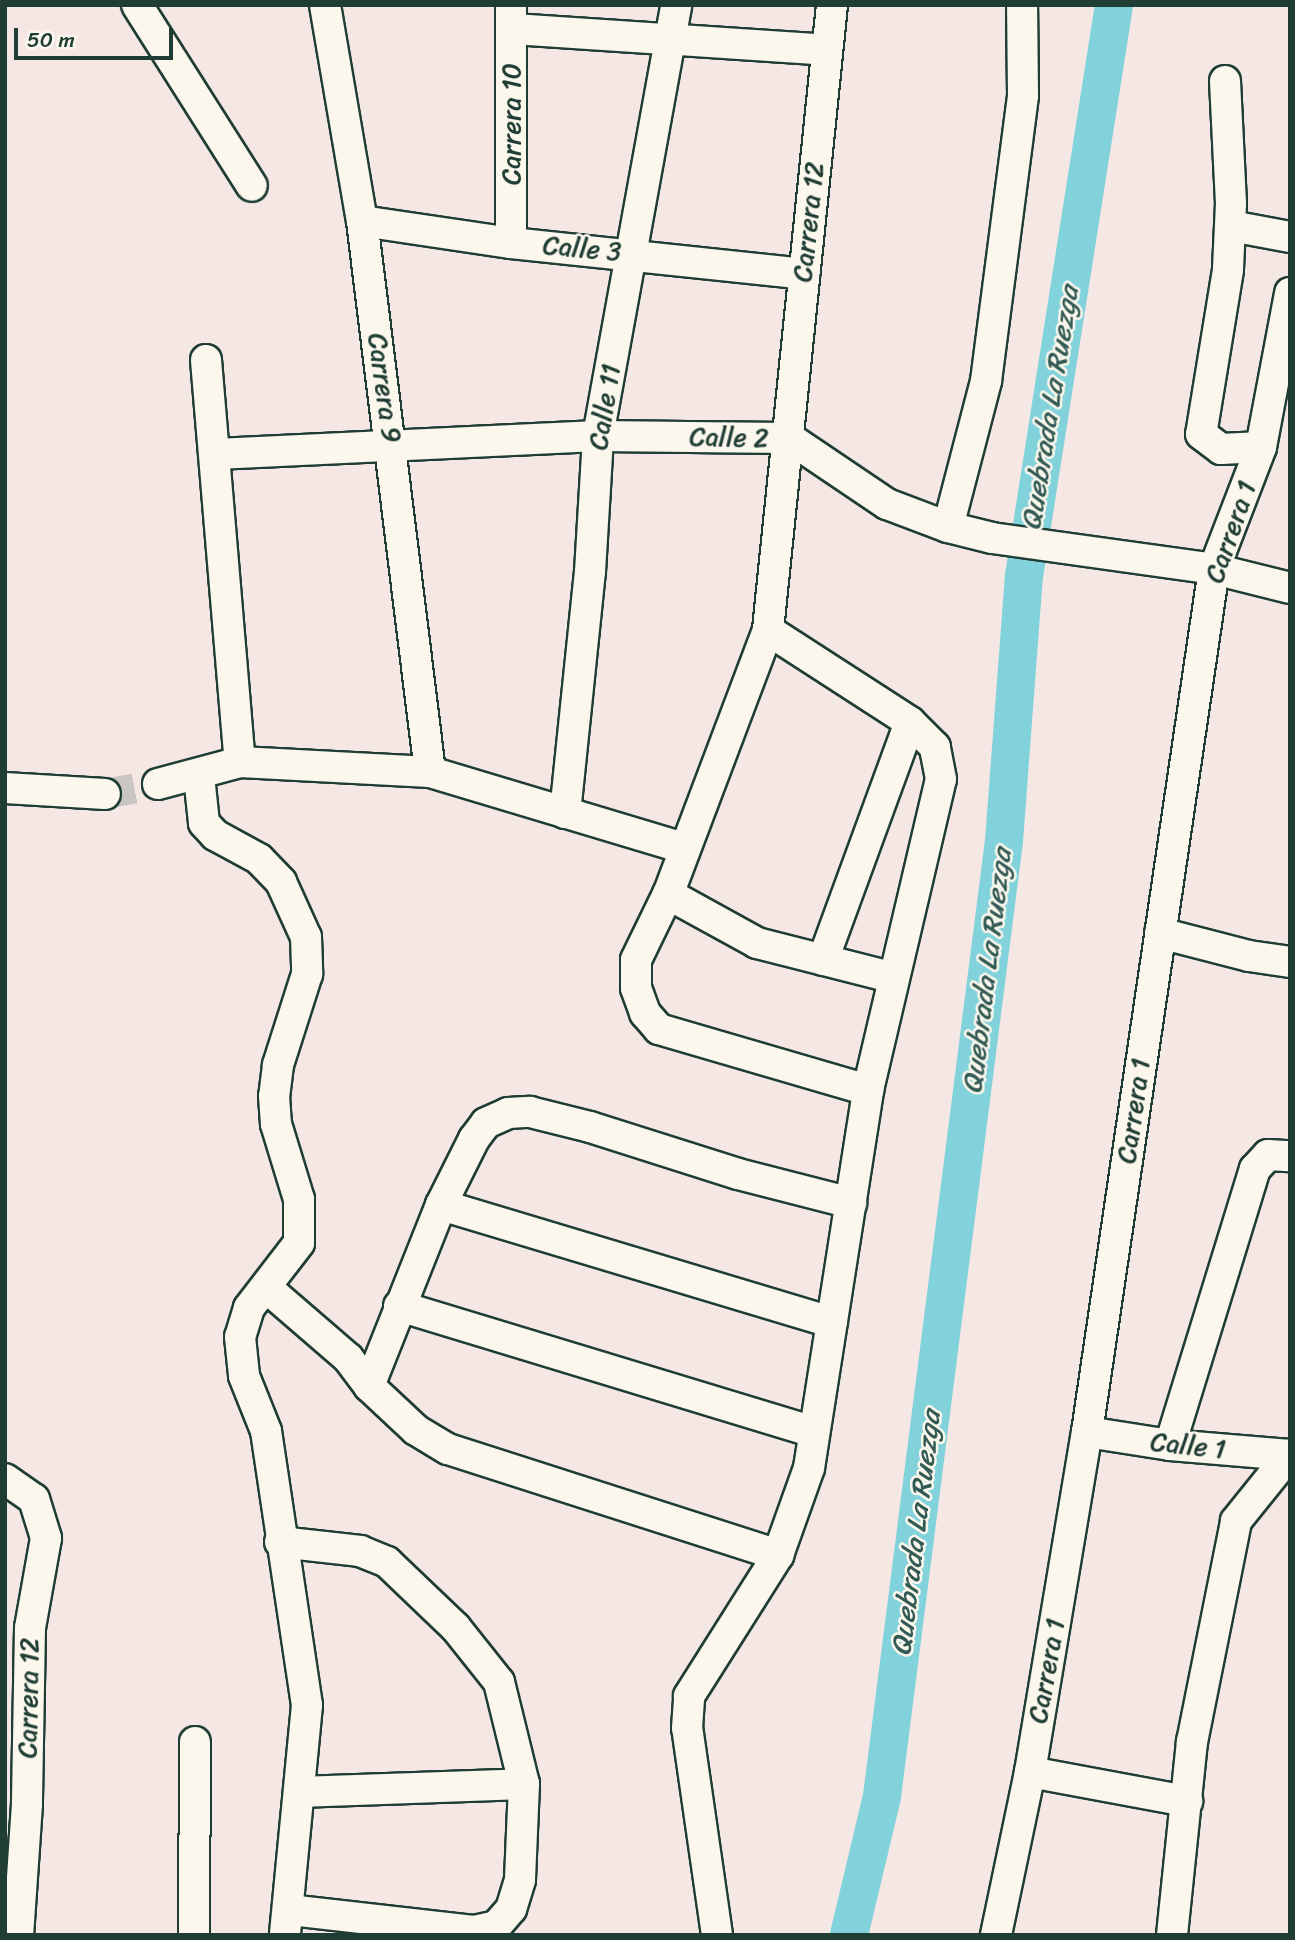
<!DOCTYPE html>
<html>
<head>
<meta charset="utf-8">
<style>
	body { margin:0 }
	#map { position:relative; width:1295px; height:1940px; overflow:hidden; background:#f4e7e4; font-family:Sriracha,sans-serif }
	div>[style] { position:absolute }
	.river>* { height:38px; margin:-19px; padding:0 19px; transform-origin:19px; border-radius:19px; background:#81d2db }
	.minor-tunnel>* { height:30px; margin-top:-15px; transform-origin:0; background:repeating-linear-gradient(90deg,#c9c5c1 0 30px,transparent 0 45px) }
	.roads { filter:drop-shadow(2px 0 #1f3d34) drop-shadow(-2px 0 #1f3d34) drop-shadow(0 2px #1f3d34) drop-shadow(0 -2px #1f3d34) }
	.minor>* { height:30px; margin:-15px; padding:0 15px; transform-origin:15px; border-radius:15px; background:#fbf7ec }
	span { translate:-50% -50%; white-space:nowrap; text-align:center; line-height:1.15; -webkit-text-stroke:5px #fbf7ec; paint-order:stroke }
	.street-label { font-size:26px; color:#1f3d34 }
	.water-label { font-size:28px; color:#335b55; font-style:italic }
	.frame { position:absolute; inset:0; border:7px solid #1f3d34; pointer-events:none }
	.scale { position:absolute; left:14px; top:28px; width:159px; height:32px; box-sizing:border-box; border:4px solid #1f3d34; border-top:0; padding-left:9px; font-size:21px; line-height:24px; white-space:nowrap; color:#1f3d34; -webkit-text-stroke:5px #fbf7ec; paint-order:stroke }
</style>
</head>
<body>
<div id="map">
	<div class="river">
		<div style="left:849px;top:1935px;width:143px;rotate:-76.6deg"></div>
		<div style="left:882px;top:1796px;width:963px;rotate:-82.72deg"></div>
		<div style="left:1004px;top:841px;width:266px;rotate:-85.7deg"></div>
		<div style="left:1024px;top:576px;width:578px;rotate:-81.04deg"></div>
	</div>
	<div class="minor-tunnel">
		<div style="left:105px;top:794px;width:54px;rotate:-10.7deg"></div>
	</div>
	<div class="roads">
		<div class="minor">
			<div style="left:137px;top:5px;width:214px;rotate:57.6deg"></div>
			<div style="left:325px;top:5px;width:219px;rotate:80.3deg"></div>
			<div style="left:362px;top:221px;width:555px;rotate:82.96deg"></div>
			<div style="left:832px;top:5px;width:628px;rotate:95.85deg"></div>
			<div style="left:768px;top:630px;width:282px;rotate:110.7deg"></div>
			<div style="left:668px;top:894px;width:73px;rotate:115.9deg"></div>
			<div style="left:636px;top:960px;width:28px;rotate:90deg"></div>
			<div style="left:636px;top:988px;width:27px;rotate:70deg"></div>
			<div style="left:645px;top:1013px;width:21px;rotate:49deg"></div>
			<div style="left:659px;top:1029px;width:218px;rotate:16.3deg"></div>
			<div style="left:513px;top:29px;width:314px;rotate:3.8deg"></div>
			<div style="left:1225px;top:81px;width:122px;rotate:87.2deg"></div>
			<div style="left:1231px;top:203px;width:67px;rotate:92.6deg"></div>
			<div style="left:1228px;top:270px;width:166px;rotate:99.3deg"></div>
			<div style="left:1201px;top:434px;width:25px;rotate:37deg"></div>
			<div style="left:1221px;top:449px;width:40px;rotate:-2.9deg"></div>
			<div style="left:362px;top:221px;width:151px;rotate:8.4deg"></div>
			<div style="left:511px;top:243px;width:295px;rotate:6deg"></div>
			<div style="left:1231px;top:226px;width:60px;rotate:10.6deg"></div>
			<div style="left:511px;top:243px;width:238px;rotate:-90deg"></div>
			<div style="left:206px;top:360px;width:403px;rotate:85.2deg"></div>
			<div style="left:240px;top:762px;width:190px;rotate:3deg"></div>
			<div style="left:430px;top:772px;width:265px;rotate:16.7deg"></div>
			<div style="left:216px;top:454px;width:382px;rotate:-2.7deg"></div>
			<div style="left:598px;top:436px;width:191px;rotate:0.6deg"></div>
			<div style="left:789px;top:438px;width:118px;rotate:34deg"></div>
			<div style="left:887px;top:504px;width:65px;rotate:20.7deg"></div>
			<div style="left:948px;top:527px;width:45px;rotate:14deg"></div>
			<div style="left:992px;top:538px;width:224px;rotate:7.9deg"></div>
			<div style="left:1214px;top:569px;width:78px;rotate:14deg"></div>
			<div style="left:948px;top:527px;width:151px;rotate:-75.4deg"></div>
			<div style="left:986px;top:381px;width:288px;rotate:-82.6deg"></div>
			<div style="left:1023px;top:95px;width:90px;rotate:-90.6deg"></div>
			<div style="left:199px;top:776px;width:47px;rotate:83.9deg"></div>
			<div style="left:204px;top:823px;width:16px;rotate:47deg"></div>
			<div style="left:215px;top:835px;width:50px;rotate:28.6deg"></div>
			<div style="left:259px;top:859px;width:32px;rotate:46deg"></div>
			<div style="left:281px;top:882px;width:60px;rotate:65.6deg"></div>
			<div style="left:306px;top:937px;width:37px;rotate:88deg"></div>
			<div style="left:307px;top:974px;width:96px;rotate:107.7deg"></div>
			<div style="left:278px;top:1065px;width:31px;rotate:97deg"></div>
			<div style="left:274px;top:1096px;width:28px;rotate:86deg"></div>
			<div style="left:276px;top:1124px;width:78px;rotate:73deg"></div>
			<div style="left:299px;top:1199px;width:44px;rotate:90deg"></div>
			<div style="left:299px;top:1243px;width:82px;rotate:127.6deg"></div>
			<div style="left:249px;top:1308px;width:30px;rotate:107deg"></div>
			<div style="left:240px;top:1337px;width:39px;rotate:84deg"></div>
			<div style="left:244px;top:1376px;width:59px;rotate:68.2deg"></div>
			<div style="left:266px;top:1431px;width:277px;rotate:81.5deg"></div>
			<div style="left:307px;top:1705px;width:231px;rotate:95.5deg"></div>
			<div style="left:158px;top:784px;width:85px;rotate:-15deg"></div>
			<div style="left:5px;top:788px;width:100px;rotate:3.4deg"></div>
			<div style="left:565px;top:813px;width:242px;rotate:-84.1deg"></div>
			<div style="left:590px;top:572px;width:136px;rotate:-86.6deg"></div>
			<div style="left:598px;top:436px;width:438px;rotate:-79.7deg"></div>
			<div style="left:668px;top:894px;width:102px;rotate:28.8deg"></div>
			<div style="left:757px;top:943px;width:141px;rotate:14.3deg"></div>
			<div style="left:1160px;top:933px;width:92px;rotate:14.5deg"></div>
			<div style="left:1249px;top:956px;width:41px;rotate:8.3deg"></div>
			<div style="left:823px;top:960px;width:253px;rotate:-69.9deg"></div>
			<div style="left:441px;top:1205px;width:408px;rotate:16.7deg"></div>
			<div style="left:268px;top:1289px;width:106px;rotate:40.8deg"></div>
			<div style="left:348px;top:1358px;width:35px;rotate:53deg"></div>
			<div style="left:369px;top:1386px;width:64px;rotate:43.1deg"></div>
			<div style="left:416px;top:1430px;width:37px;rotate:31deg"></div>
			<div style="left:448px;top:1449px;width:347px;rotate:17.8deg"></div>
			<div style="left:399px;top:1306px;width:434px;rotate:16.9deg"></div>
			<div style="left:369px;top:1386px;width:195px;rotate:-68.3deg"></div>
			<div style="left:441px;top:1205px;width:74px;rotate:-63.4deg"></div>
			<div style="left:474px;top:1139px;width:20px;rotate:-53deg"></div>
			<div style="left:486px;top:1123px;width:24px;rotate:-24deg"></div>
			<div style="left:508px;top:1113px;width:22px;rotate:-3deg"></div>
			<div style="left:530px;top:1112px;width:62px;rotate:14deg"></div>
			<div style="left:590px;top:1127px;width:155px;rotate:17.6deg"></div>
			<div style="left:738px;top:1174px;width:117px;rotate:14.4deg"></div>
			<div style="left:1087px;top:1432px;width:84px;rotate:8.9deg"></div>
			<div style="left:1170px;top:1445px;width:120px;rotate:4.8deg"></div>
			<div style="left:1170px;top:1445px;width:289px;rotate:-72.9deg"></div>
			<div style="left:1255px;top:1169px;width:19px;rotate:-47deg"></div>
			<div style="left:1268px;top:1155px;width:22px;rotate:3deg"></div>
			<div style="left:5px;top:1479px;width:35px;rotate:35deg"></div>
			<div style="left:34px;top:1499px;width:41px;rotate:72.9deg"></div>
			<div style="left:46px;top:1538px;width:91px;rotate:100.1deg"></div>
			<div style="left:30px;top:1628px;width:176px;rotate:91deg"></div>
			<div style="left:27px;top:1804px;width:131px;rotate:93.9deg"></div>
			<div style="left:280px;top:1542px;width:81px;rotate:6.4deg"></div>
			<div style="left:360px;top:1551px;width:29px;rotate:22deg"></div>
			<div style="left:387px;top:1562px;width:95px;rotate:43.7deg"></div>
			<div style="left:456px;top:1628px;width:69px;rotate:51.5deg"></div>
			<div style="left:499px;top:1682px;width:105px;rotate:76.2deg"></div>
			<div style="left:524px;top:1784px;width:96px;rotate:92.4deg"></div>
			<div style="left:520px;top:1880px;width:30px;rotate:107deg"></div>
			<div style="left:511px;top:1909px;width:23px;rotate:131deg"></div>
			<div style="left:496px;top:1926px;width:23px;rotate:167deg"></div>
			<div style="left:474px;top:1931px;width:185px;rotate:-173.5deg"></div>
			<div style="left:1030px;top:1772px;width:160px;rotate:10.5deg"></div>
			<div style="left:299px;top:1792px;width:225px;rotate:-2deg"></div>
			<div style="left:194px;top:1935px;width:193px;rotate:-89.7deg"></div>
			<div style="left:717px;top:1935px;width:209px;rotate:-98.2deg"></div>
			<div style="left:687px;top:1728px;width:32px;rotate:-86deg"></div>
			<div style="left:689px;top:1696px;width:167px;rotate:-57.7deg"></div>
			<div style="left:778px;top:1555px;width:92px;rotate:-70.4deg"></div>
			<div style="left:809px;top:1468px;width:383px;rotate:-81.1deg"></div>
			<div style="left:868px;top:1090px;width:319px;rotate:-76.8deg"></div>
			<div style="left:941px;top:779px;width:33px;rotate:-101deg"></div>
			<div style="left:935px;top:747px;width:35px;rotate:-135deg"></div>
			<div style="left:910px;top:722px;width:169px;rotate:-147.1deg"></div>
			<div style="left:996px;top:1935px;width:167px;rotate:-78.2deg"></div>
			<div style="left:1030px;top:1772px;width:345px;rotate:-80.5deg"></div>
			<div style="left:1087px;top:1432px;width:872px;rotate:-81.63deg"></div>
			<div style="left:1214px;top:569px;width:131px;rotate:-68.9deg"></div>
			<div style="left:1261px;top:447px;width:157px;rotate:-79.3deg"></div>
			<div style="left:1172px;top:1935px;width:194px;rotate:-84.1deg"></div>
			<div style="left:1192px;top:1742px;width:225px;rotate:-78.7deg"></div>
			<div style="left:1236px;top:1521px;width:85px;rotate:-51.2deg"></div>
		</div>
	</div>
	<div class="street-label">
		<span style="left:512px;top:124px;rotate:-90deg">Carrera 10</span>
		<span style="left:809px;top:222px;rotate:-84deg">Carrera 12</span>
		<span style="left:582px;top:249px;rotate:5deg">Calle 3</span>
		<span style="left:384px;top:388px;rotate:82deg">Carrera 9</span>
		<span style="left:605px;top:407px;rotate:-81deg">Calle 11</span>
		<span style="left:729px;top:438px;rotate:1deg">Calle 2</span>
		<span style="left:1231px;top:532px;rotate:-71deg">Carrera 1</span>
		<span style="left:1134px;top:1111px;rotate:-82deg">Carrera 1</span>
		<span style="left:1188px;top:1446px;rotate:6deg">Calle 1</span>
		<span style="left:1047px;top:1671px;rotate:-80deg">Carrera 1</span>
		<span style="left:29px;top:1698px;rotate:-89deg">Carrera 12</span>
	</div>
	<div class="water-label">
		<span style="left:1050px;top:408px;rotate:-81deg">Quebrada La Ruezga</span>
		<span style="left:987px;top:971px;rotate:-83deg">Quebrada La Ruezga</span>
		<span style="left:916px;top:1533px;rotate:-83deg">Quebrada La Ruezga</span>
	</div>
	<div class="frame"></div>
	<div class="scale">50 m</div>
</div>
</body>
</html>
